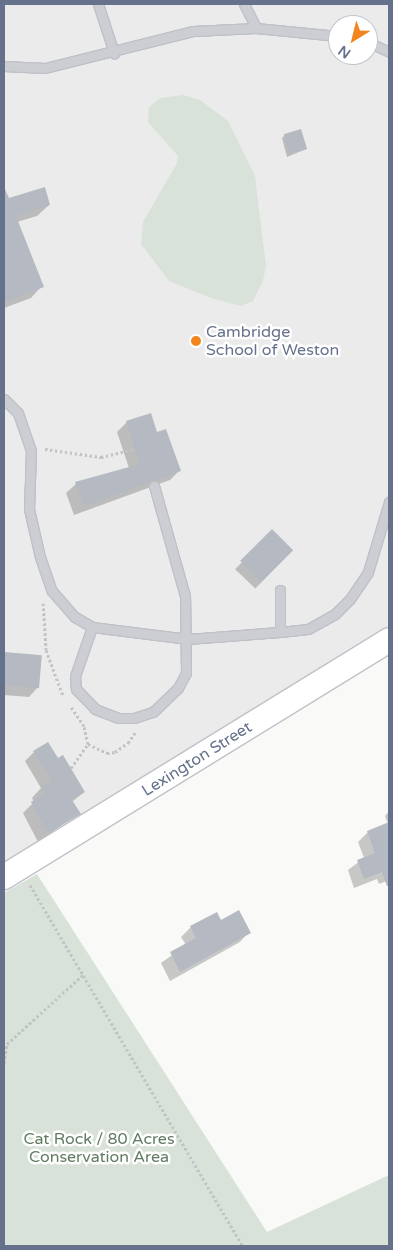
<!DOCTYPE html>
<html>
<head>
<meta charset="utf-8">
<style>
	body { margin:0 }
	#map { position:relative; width:393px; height:1250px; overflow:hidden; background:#f9faf7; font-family:"Varela Round",sans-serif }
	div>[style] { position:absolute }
	.built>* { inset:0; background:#eaebea }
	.green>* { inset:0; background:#d9e2d8 }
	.shadow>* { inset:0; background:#0003; transform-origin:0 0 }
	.building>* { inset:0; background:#b4b9c2; transform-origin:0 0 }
	.path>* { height:3px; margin-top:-1.5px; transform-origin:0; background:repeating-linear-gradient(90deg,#c1c3c6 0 2.5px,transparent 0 5px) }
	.roads { filter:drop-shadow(1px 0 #bec1c8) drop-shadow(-1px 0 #bec1c8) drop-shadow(0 1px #bec1c8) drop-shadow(0 -1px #bec1c8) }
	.lane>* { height:9px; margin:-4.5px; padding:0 4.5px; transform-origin:4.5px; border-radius:4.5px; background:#ccced3 }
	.secondary>* { height:24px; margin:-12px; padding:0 12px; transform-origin:12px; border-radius:12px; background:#fff }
	.dots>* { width:14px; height:14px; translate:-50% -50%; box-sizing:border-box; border:2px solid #fff; border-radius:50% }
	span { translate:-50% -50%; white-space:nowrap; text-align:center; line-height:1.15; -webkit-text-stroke:5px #fff; paint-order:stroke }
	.poi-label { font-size:16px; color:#66718b }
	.left { translate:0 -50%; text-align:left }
	.street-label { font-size:16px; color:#66718b }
	.park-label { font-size:16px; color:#627b63 }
	.frame { position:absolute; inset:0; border:5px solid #66718b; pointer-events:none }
	.north { position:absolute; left:328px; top:15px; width:50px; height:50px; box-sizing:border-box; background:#fff; border:1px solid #c2c6d1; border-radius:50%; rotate:216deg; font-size:14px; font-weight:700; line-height:20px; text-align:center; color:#66718b }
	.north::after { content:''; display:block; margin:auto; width:18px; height:22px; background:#f3841e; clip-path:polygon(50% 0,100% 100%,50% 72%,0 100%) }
</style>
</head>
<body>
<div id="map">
	<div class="built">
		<div style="clip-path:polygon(evenodd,4px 4px,389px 4px,389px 626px,4px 863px,4px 4px,338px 25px,368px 25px,368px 55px,338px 55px,338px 25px)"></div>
	</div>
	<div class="green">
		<div style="clip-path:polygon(183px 95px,200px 100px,228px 121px,255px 176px,266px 266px,263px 281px,253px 301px,241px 306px,211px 298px,169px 281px,141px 244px,143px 222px,177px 163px,178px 156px,148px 122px,149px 107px,160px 98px)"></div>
		<div style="clip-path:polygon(37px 874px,267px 1232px,389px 1175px,389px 1246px,4px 1246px,4px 893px)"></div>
	</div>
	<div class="shadow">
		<div style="clip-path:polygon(285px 135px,306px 149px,287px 157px,282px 138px)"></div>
		<div style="clip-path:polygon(7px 196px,8px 199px,49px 205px,37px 216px,17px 222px,42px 286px,31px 298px,4px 308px,4px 197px)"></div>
		<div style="clip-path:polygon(127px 422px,157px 434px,180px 470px,170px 480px,74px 515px,66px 493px,76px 484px,129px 468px,117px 432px)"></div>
		<div style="left:272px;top:531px;width:28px;height:53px;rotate:44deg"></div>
		<div style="clip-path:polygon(4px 653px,40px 656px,38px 687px,29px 697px,4px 695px)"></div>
		<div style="clip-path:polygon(34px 752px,58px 760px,84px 792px,72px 802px,79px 813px,38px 842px,23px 813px,34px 802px,32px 798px,41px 788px,25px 761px)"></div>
		<div style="clip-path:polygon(389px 811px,389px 880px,379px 884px,377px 879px,354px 888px,348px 870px,364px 858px,358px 842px,368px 832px,388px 824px,385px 816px)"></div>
		<div style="clip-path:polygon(221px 921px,249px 932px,240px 942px,170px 981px,161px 963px,186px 945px,181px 937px,191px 927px)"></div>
	</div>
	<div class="building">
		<div style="left:301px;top:129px;width:21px;height:18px;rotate:73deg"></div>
		<div style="clip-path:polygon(4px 187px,9px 198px,45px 187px,50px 205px,16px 216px,44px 287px,4px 302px)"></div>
		<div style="clip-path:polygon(151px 413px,157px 432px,166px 429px,181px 471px,84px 506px,75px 482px,140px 464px,126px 421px)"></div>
		<div style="left:272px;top:529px;width:30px;height:45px;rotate:45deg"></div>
		<div style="left:4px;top:652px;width:38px;height:33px;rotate:5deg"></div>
		<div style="clip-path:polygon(48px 742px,58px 758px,63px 755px,85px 792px,72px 800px,81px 814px,48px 833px,31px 802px,45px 794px,41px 787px,52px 781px,33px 751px)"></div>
		<div style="clip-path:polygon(389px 822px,389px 886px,387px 886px,382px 872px,364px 879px,357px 860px,375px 853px,367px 831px)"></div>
		<div style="clip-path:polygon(239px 910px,251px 933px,180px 972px,170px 952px,196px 938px,190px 926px,217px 912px,221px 920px)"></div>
	</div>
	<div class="path">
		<div style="left:45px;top:449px;width:57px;rotate:8.1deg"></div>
		<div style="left:101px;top:457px;width:35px;rotate:-13deg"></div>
		<div style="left:43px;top:603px;width:47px;rotate:86.3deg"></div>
		<div style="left:46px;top:650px;width:49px;rotate:69.7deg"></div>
		<div style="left:88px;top:744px;width:21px;rotate:25deg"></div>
		<div style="left:107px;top:753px;width:8px;rotate:-7deg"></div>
		<div style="left:115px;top:752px;width:16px;rotate:-35deg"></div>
		<div style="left:128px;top:743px;width:14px;rotate:-56deg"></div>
		<div style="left:71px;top:768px;width:29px;rotate:-55deg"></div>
		<div style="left:88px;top:744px;width:18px;rotate:-103deg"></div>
		<div style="left:84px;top:726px;width:23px;rotate:-124deg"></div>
		<div style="left:30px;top:885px;width:419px;rotate:59.5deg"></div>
		<div style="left:4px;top:1063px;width:19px;rotate:-81deg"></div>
		<div style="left:7px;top:1044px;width:104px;rotate:-42.3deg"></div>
	</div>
	<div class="roads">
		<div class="lane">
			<div style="left:98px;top:4px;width:52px;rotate:71.9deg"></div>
			<div style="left:244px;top:4px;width:27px;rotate:63deg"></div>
			<div style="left:368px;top:42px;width:23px;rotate:25deg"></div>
			<div style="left:4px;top:66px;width:41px;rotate:2.8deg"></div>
			<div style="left:45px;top:68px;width:153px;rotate:-14deg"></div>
			<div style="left:193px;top:31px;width:63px;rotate:-2.7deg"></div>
			<div style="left:256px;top:28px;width:82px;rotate:5.6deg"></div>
			<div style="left:4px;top:399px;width:20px;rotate:45deg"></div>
			<div style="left:18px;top:413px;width:39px;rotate:71deg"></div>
			<div style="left:31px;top:450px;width:59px;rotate:91.9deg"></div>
			<div style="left:29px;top:509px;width:49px;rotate:77.1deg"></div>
			<div style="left:40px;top:557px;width:36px;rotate:71deg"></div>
			<div style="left:52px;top:591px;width:35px;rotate:49deg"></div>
			<div style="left:75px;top:617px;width:20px;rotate:30deg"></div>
			<div style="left:92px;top:627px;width:97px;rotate:7.1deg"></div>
			<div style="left:188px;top:639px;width:92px;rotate:-4.4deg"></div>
			<div style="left:280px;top:590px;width:42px;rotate:90deg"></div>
			<div style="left:280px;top:632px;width:28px;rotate:-6deg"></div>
			<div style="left:308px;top:629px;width:31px;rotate:-29deg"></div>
			<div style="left:335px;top:614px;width:21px;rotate:-45deg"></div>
			<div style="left:350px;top:599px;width:32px;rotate:-56deg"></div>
			<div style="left:368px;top:572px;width:73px;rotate:-73.3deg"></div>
			<div style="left:92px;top:627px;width:52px;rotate:109.1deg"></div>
			<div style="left:75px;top:676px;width:13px;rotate:86deg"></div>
			<div style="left:76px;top:689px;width:28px;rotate:46deg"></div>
			<div style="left:95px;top:709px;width:25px;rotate:21deg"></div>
			<div style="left:118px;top:718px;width:16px"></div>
			<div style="left:134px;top:718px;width:20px;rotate:-18deg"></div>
			<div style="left:153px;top:712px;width:35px;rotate:-44deg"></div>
			<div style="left:178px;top:688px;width:17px;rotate:-62deg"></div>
			<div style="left:186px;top:673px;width:77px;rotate:-90.7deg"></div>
			<div style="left:185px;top:596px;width:114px;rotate:-105.7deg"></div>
		</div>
		<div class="secondary">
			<div style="left:4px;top:877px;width:452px;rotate:-31.6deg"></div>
		</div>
	</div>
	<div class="dots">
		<div style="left:196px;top:341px;background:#f3841e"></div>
	</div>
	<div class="poi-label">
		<span class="left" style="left:206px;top:341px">Cambridge<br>School of Weston</span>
	</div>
	<div class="street-label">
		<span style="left:197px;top:759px;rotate:-32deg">Lexington Street</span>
	</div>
	<div class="park-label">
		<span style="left:99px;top:1148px">Cat Rock / 80 Acres<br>Conservation Area</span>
	</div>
	<div class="frame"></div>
	<div class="north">N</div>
</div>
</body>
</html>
